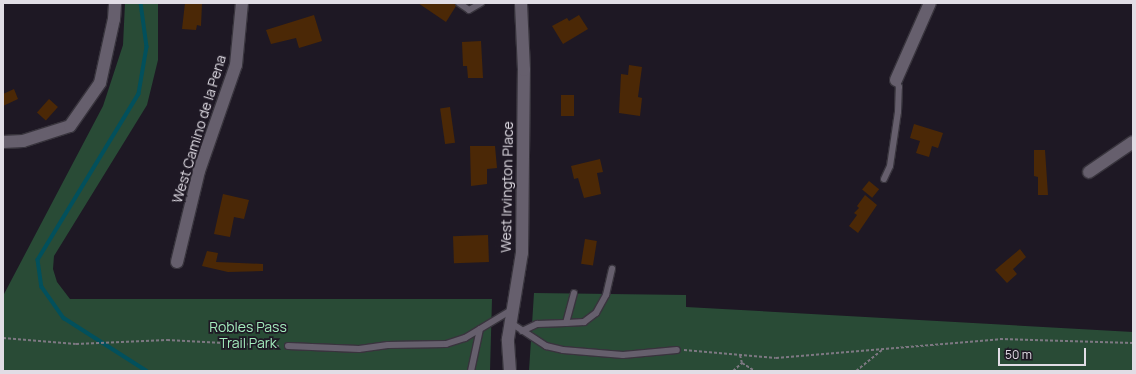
<!DOCTYPE html>
<html>
<head>
<meta charset="utf-8">
<style>
	body { margin:0 }
	#map { position:relative; width:1136px; height:374px; overflow:hidden; background:#1e1824; font-family:Manrope,sans-serif }
	div>[style] { position:absolute }
	.green>* { inset:0; background:#294b36 }
	.stream>* { height:3.5px; margin:-1.75px; padding:0 1.75px; transform-origin:1.75px; border-radius:1.75px; background:#02505c }
	.building>* { inset:0; background:#4b2806; transform-origin:0 0 }
	.path>* { height:2px; margin-top:-1px; transform-origin:0; background:repeating-linear-gradient(90deg,#7d7882 0 3px,transparent 0 5px) }
	.roads { filter:drop-shadow(1px 0 #38343d) drop-shadow(-1px 0 #38343d) drop-shadow(0 1px #38343d) drop-shadow(0 -1px #38343d) }
	.service>* { height:6px; margin:-3px; padding:0 3px; transform-origin:3px; border-radius:3px; background:#665f6d }
	.minor>* { height:12px; margin:-6px; padding:0 6px; transform-origin:6px; border-radius:6px; background:#665f6d }
	span { translate:-50% -50%; white-space:nowrap; text-align:center; line-height:1.15; -webkit-text-stroke:3.5px #1e1824; paint-order:stroke }
	.street-label { font-size:14px; color:#e1dde5 }
	.park-label { font-size:14px; color:#a3ecbd }
	.frame { position:absolute; inset:0; border:4px solid #e1dde5; pointer-events:none }
	.scale { position:absolute; left:998px; top:348px; width:88px; height:18px; box-sizing:border-box; border:2px solid #e1dde5; border-top:0; padding-left:5px; font-size:12px; line-height:14px; white-space:nowrap; color:#e1dde5; -webkit-text-stroke:3px #1e1824; paint-order:stroke }
</style>
</head>
<body>
<div id="map">
	<div class="green">
		<div style="clip-path:polygon(125px 3px,158px 3px,158px 60px,147px 105px,54px 256px,53px 269px,57px 282px,70px 299px,492px 299px,490px 371px,3px 371px,3px 296px,103px 106px,123px 45px)"></div>
		<div style="clip-path:polygon(534px 293px,686px 295px,686px 307px,1133px 332px,1133px 371px,529px 371px)"></div>
	</div>
	<div class="stream">
		<div style="left:141px;top:3px;width:44px;rotate:82.2deg"></div>
		<div style="left:147px;top:47px;width:48px;rotate:99.7deg"></div>
		<div style="left:139px;top:94px;width:194px;rotate:121.3deg"></div>
		<div style="left:38px;top:260px;width:27px;rotate:82deg"></div>
		<div style="left:42px;top:287px;width:38px;rotate:55deg"></div>
		<div style="left:64px;top:318px;width:98px;rotate:32.6deg"></div>
	</div>
	<div class="building">
		<div style="clip-path:polygon(185px 3px,202px 3px,201px 26px,197px 25px,196px 30px,182px 29px)"></div>
		<div style="clip-path:polygon(418px 3px,455px 3px,456px 6px,446px 22px)"></div>
		<div style="clip-path:polygon(314px 15px,322px 41px,299px 48px,296px 38px,271px 44px,266px 30px)"></div>
		<div style="clip-path:polygon(579px 15px,588px 29px,563px 44px,552px 26px,567px 18px,569px 21px)"></div>
		<div style="clip-path:polygon(481px 41px,483px 78px,468px 78px,467px 66px,463px 66px,462px 42px)"></div>
		<div style="clip-path:polygon(629px 65px,642px 67px,638px 97px,642px 98px,640px 116px,619px 113px,621px 74px,628px 75px)"></div>
		<div style="clip-path:polygon(14px 89px,18px 99px,3px 106px,3px 94px)"></div>
		<div style="left:561px;top:95px;width:13px;height:21px"></div>
		<div style="left:49px;top:99px;width:12px;height:18px;rotate:42deg"></div>
		<div style="left:450px;top:107px;width:36px;height:10px;rotate:82deg"></div>
		<div style="clip-path:polygon(914px 124px,943px 133px,938px 148px,932px 146px,929px 157px,916px 153px,920px 141px,910px 138px)"></div>
		<div style="clip-path:polygon(470px 146px,495px 146px,497px 168px,487px 169px,487px 184px,471px 186px)"></div>
		<div style="clip-path:polygon(1034px 150px,1045px 150px,1048px 195px,1038px 195px,1038px 177px,1034px 176px)"></div>
		<div style="clip-path:polygon(600px 159px,603px 172px,597px 173px,601px 194px,584px 198px,578px 178px,574px 179px,571px 166px)"></div>
		<div style="left:869px;top:181px;width:13px;height:11px;rotate:39deg"></div>
		<div style="clip-path:polygon(223px 194px,249px 200px,244px 219px,234px 217px,230px 237px,214px 234px)"></div>
		<div style="clip-path:polygon(865px 195px,877px 205px,858px 233px,849px 226px,857px 215px,854px 213px,859px 208px,857px 206px)"></div>
		<div style="left:488px;top:235px;width:27px;height:35px;rotate:88deg"></div>
		<div style="left:585px;top:239px;width:12px;height:25px;rotate:9deg"></div>
		<div style="clip-path:polygon(1020px 249px,1026px 257px,1013px 269px,1017px 274px,1007px 283px,995px 270px)"></div>
		<div style="clip-path:polygon(207px 251px,218px 253px,216px 262px,263px 264px,263px 271px,228px 272px,202px 266px)"></div>
	</div>
	<div class="path">
		<div style="left:3px;top:338px;width:73px;rotate:4.7deg"></div>
		<div style="left:76px;top:344px;width:91px;rotate:-2.5deg"></div>
		<div style="left:167px;top:340px;width:112px;rotate:3.1deg"></div>
		<div style="left:684px;top:350px;width:92px;rotate:5deg"></div>
		<div style="left:776px;top:358px;width:225px;rotate:-4.8deg"></div>
		<div style="left:1000px;top:339px;width:133px;rotate:1.7deg"></div>
		<div style="left:740px;top:355px;width:8px;rotate:76deg"></div>
		<div style="left:733px;top:371px;width:12px;rotate:-42deg"></div>
		<div style="left:742px;top:363px;width:15px;rotate:32deg"></div>
		<div style="left:856px;top:371px;width:35px;rotate:-39deg"></div>
	</div>
	<div class="roads">
		<div class="service">
			<div style="left:459px;top:3px;width:12px;rotate:35deg"></div>
			<div style="left:469px;top:10px;width:14px;rotate:-30deg"></div>
			<div style="left:884px;top:179px;width:14px;rotate:-65deg"></div>
			<div style="left:890px;top:166px;width:55px;rotate:-81.6deg"></div>
			<div style="left:898px;top:112px;width:25px;rotate:-88deg"></div>
			<div style="left:899px;top:87px;width:8px;rotate:-113deg"></div>
			<div style="left:511px;top:323px;width:42px;rotate:33.3deg"></div>
			<div style="left:546px;top:346px;width:17px;rotate:13deg"></div>
			<div style="left:563px;top:350px;width:60px;rotate:4.8deg"></div>
			<div style="left:623px;top:355px;width:54px;rotate:-5.3deg"></div>
			<div style="left:566px;top:323px;width:18px;rotate:-3deg"></div>
			<div style="left:584px;top:322px;width:15px;rotate:-37deg"></div>
			<div style="left:596px;top:313px;width:21px;rotate:-61deg"></div>
			<div style="left:606px;top:295px;width:27px;rotate:-77deg"></div>
			<div style="left:522px;top:331px;width:17px;rotate:-25deg"></div>
			<div style="left:537px;top:324px;width:29px;rotate:-2deg"></div>
			<div style="left:566px;top:323px;width:31px;rotate:-75deg"></div>
			<div style="left:288px;top:346px;width:71px;rotate:2.4deg"></div>
			<div style="left:359px;top:349px;width:29px;rotate:-8deg"></div>
			<div style="left:388px;top:345px;width:58px;rotate:-1deg"></div>
			<div style="left:446px;top:344px;width:20px;rotate:-18deg"></div>
			<div style="left:465px;top:338px;width:56px;rotate:-31.1deg"></div>
			<div style="left:471px;top:371px;width:43px;rotate:-77.9deg"></div>
		</div>
		<div class="minor">
			<div style="left:896px;top:80px;width:84px;rotate:-66.2deg"></div>
			<div style="left:3px;top:142px;width:20px;rotate:-3deg"></div>
			<div style="left:23px;top:141px;width:49px;rotate:-17.7deg"></div>
			<div style="left:70px;top:126px;width:52px;rotate:-55.1deg"></div>
			<div style="left:100px;top:83px;width:66px;rotate:-77.7deg"></div>
			<div style="left:114px;top:19px;width:16px;rotate:-86deg"></div>
			<div style="left:1089px;top:172px;width:53px;rotate:-34.3deg"></div>
			<div style="left:177px;top:262px;width:94px;rotate:-76.4deg"></div>
			<div style="left:199px;top:171px;width:112px;rotate:-70.8deg"></div>
			<div style="left:236px;top:65px;width:62px;rotate:-84.5deg"></div>
			<div style="left:510px;top:371px;width:32px;rotate:-94deg"></div>
			<div style="left:508px;top:339px;width:87px;rotate:-80.8deg"></div>
			<div style="left:522px;top:253px;width:183px;rotate:-89.4deg"></div>
			<div style="left:524px;top:70px;width:67px;rotate:-92.6deg"></div>
		</div>
	</div>
	<div class="street-label">
		<span style="left:199px;top:129px;rotate:-73deg">West Camino de la Pena</span>
		<span style="left:507px;top:187px;rotate:-89deg">West Irvington Place</span>
	</div>
	<div class="park-label">
		<span style="left:248px;top:335px">Robles Pass<br>Trail Park</span>
	</div>
	<div class="frame"></div>
	<div class="scale">50 m</div>
</div>
</body>
</html>
